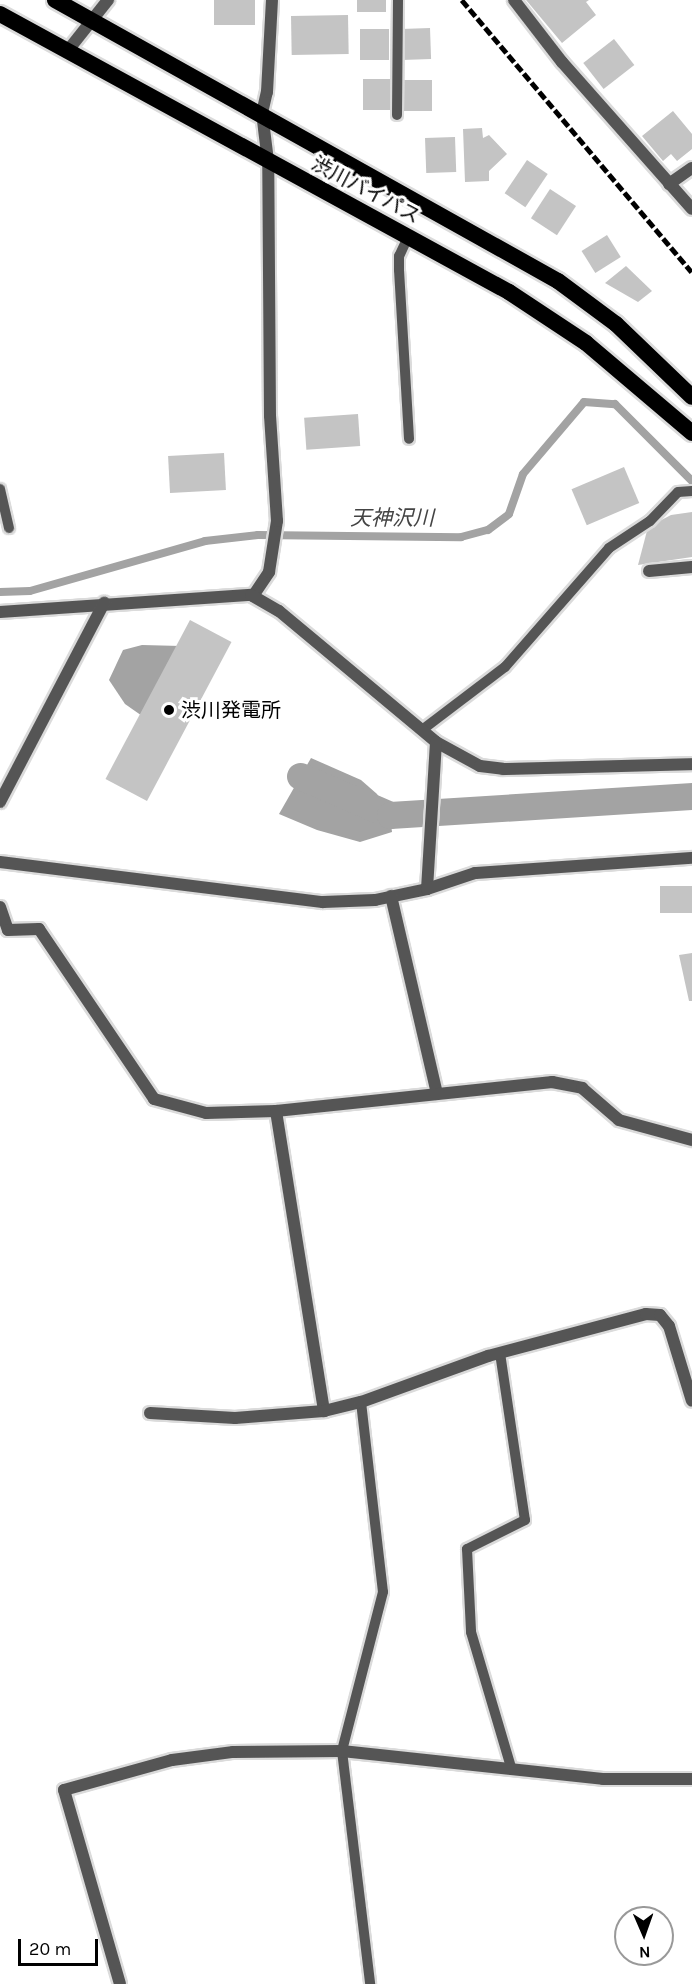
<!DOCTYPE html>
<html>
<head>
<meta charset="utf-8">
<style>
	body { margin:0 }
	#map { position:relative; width:692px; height:1984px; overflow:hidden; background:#fff; font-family:Karla,"Noto Sans JP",sans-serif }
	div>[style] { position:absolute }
	.water>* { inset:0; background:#a3a3a3 }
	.stream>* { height:8px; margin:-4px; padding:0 4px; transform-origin:4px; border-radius:4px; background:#a3a3a3 }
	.canal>* { height:27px; margin:-13.5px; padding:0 13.5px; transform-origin:13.5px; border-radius:13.5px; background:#a3a3a3 }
	.building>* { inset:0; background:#c4c4c4; transform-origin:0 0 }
	.roads { filter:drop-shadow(2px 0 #dbdbdb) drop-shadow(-2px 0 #dbdbdb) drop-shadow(0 2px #dbdbdb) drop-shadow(0 -2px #dbdbdb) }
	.service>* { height:10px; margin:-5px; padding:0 5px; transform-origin:5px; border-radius:5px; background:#555 }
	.minor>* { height:12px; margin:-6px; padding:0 6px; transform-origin:6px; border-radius:6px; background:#555 }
	.trunk>* { height:16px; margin:-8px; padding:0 8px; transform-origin:8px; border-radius:8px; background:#000 }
	.rail>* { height:4.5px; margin-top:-2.25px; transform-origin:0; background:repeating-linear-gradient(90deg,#000 0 9px,transparent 0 12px) }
	.dots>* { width:16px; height:16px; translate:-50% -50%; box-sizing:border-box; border:3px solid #fff; border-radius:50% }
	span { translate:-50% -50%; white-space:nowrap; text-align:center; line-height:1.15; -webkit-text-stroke:6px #fff; paint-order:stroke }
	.street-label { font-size:20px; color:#000 }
	.poi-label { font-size:20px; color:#000 }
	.left { translate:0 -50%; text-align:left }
	.water-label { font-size:21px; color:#444; font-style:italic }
	.north { position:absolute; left:614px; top:1906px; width:60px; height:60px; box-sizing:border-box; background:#fff; border:2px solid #999; border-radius:50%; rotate:178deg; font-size:16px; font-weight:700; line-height:24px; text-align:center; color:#000 }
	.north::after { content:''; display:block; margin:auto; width:21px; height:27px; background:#000; clip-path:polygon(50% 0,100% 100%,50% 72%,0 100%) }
	.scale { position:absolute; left:18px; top:1939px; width:80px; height:27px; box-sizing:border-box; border:3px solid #000; border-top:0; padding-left:8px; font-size:18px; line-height:21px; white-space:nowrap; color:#000; -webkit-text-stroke:4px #fff; paint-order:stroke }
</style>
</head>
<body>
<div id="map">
	<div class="water">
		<div style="clip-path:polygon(142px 645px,181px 646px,145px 718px,125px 704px,109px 680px,123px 650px)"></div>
		<div style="clip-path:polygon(311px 758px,361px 780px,377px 794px,390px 815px,392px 832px,360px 842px,317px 830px,279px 814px)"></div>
	</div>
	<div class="stream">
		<div style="left:0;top:592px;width:30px;rotate:-2deg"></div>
		<div style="left:30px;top:591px;width:182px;rotate:-15.9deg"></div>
		<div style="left:205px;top:541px;width:53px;rotate:-6.5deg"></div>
		<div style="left:258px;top:535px;width:203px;rotate:0.6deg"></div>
		<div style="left:461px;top:537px;width:28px;rotate:-15deg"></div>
		<div style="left:488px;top:530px;width:26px;rotate:-37deg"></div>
		<div style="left:509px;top:514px;width:42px;rotate:-70.7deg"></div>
		<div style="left:523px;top:474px;width:94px;rotate:-49.7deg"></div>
		<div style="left:584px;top:402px;width:31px;rotate:4deg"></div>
		<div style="left:615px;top:404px;width:109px;rotate:45deg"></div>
	</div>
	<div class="canal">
		<div style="left:300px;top:776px;width:98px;rotate:23.4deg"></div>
		<div style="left:390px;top:815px;width:303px;rotate:-3.6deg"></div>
	</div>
	<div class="building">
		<div style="left:214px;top:0;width:41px;height:25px"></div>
		<div style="left:357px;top:0;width:29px;height:12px"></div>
		<div style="clip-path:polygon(526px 0,589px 0,586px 2px,596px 15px,562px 43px)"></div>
		<div style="left:348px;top:15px;width:39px;height:57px;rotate:89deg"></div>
		<div style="left:430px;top:28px;width:31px;height:29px;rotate:88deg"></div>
		<div style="left:360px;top:29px;width:29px;height:31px"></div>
		<div style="left:614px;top:39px;width:33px;height:39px;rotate:52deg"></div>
		<div style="left:363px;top:79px;width:29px;height:31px"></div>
		<div style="left:404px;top:80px;width:28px;height:31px"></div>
		<div style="clip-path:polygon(673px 111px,692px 134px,692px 149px,677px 161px,671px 154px,663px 161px,642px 136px)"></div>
		<div style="clip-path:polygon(482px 128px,483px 138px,489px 135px,507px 154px,489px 171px,489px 181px,465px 182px,463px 129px)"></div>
		<div style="left:455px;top:137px;width:35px;height:30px;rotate:88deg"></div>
		<div style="left:527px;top:160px;width:25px;height:40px;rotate:34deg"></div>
		<div style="left:550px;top:189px;width:31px;height:35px;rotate:33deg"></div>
		<div style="left:607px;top:235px;width:26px;height:30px;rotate:58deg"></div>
		<div style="clip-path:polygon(626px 266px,652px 291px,638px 302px,605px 283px)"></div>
		<div style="left:358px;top:414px;width:32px;height:54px;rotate:86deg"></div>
		<div style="left:224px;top:453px;width:37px;height:56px;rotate:87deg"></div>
		<div style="left:624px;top:467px;width:39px;height:57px;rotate:67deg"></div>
		<div style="clip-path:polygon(692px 512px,692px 557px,638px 565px,648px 527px,671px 515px)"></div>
		<div style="left:190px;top:620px;width:47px;height:180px;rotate:28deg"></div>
		<div style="left:692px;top:886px;width:27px;height:32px;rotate:90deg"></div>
		<div style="clip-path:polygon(692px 953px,692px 1001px,689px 1001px,679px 955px)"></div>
	</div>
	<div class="roads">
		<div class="service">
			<div style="left:397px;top:115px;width:115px;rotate:-89.5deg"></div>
			<div style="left:408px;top:237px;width:21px;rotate:115deg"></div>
			<div style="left:399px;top:256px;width:14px;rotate:90deg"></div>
			<div style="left:399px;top:270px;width:169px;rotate:86.6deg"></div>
			<div style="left:0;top:489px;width:40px;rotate:77deg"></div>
			<div style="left:422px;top:730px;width:104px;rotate:-37.2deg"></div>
			<div style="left:505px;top:667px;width:158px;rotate:-48.8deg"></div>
			<div style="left:609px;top:548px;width:49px;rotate:-33.4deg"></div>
			<div style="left:650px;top:521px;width:40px;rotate:-46deg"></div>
			<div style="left:678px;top:492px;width:14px;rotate:-4deg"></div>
			<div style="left:500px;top:1353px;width:169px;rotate:81.5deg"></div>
			<div style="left:525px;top:1520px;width:65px;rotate:153.4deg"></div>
			<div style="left:467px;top:1549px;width:83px;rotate:87.2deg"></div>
			<div style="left:471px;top:1632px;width:144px;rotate:73.5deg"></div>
			<div style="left:361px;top:1402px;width:191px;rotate:83.4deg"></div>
			<div style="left:383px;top:1592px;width:164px;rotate:104.5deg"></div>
			<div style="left:342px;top:1751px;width:235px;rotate:83.1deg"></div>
		</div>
		<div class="minor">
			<div style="left:514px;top:0;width:78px;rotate:52.3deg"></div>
			<div style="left:562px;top:62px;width:196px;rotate:48.5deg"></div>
			<div style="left:69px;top:49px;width:63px;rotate:-51.5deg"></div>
			<div style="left:669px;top:184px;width:28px;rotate:-35deg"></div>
			<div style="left:649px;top:571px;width:43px;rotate:-5.3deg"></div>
			<div style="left:253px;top:596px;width:29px;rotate:-56deg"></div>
			<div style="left:269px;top:572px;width:52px;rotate:-81.1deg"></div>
			<div style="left:277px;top:521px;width:105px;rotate:-93.8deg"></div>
			<div style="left:270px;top:416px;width:255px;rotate:-90.4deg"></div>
			<div style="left:268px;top:161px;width:48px;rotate:-97.1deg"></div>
			<div style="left:262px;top:113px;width:22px;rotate:-77deg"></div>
			<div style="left:267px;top:92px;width:92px;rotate:-86.9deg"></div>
			<div style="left:0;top:612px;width:252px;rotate:-3.9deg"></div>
			<div style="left:251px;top:595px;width:32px;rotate:30deg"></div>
			<div style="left:279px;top:611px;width:204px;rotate:39.8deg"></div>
			<div style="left:436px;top:742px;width:50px;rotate:28.6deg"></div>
			<div style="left:480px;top:766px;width:23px;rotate:7deg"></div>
			<div style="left:503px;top:769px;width:189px;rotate:-1.5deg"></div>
			<div style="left:0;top:802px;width:225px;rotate:-62.4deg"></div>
			<div style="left:0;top:862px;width:325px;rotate:7.1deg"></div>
			<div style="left:323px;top:902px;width:52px;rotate:-2.2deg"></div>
			<div style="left:375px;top:900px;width:53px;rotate:-11.9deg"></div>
			<div style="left:427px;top:889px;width:147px;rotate:-86.5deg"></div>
			<div style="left:427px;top:889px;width:51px;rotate:-18.4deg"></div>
			<div style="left:475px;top:873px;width:218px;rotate:-4deg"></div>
			<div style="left:391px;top:896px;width:203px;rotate:76.9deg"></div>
			<div style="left:0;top:907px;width:24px;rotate:71deg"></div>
			<div style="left:8px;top:930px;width:31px;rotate:-2deg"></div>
			<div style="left:39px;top:929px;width:205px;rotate:55.9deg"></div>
			<div style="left:154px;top:1099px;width:54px;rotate:15.1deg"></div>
			<div style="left:206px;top:1113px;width:70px;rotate:-1.6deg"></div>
			<div style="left:276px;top:1111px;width:278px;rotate:-6deg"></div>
			<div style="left:552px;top:1082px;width:31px;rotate:11deg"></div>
			<div style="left:582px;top:1088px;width:49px;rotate:40.9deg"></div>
			<div style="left:619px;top:1120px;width:76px;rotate:15.3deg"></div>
			<div style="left:276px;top:1111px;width:304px;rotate:80.9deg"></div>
			<div style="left:150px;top:1413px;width:85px;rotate:3.4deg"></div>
			<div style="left:235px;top:1418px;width:89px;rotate:-4.5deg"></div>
			<div style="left:324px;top:1411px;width:38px;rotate:-14deg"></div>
			<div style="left:361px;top:1402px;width:135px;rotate:-19.9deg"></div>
			<div style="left:488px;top:1356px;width:163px;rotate:-14.9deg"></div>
			<div style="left:646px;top:1314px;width:14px;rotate:4deg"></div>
			<div style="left:660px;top:1315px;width:14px;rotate:51deg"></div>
			<div style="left:669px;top:1326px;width:78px;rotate:73deg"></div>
			<div style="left:120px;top:1984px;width:202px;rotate:-106.1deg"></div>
			<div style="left:64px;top:1790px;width:112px;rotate:-15.5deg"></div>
			<div style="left:172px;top:1760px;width:62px;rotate:-7.5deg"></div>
			<div style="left:233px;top:1752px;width:109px;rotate:-0.5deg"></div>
			<div style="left:342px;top:1751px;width:262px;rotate:6.1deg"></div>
			<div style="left:603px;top:1779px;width:89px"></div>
		</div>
		<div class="trunk">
			<div style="left:55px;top:0;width:576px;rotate:29.19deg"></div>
			<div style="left:558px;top:281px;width:72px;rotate:36.6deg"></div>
			<div style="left:616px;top:324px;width:105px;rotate:43.8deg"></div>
			<div style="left:0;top:14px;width:580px;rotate:28.64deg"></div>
			<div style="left:509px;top:292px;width:92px;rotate:33.5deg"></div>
			<div style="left:586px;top:343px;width:139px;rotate:40.3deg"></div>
		</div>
	</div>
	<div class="rail">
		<div style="left:462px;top:0;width:356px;rotate:49.8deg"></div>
	</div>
	<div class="dots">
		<div style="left:169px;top:710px;background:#000"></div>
	</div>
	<div class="street-label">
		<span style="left:366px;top:190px;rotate:28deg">渋川バイパス</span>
	</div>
	<div class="poi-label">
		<span class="left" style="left:181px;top:710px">渋川発電所</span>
	</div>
	<div class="water-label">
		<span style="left:392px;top:518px">天神沢川</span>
	</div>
	<div class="north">N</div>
	<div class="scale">20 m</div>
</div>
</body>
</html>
